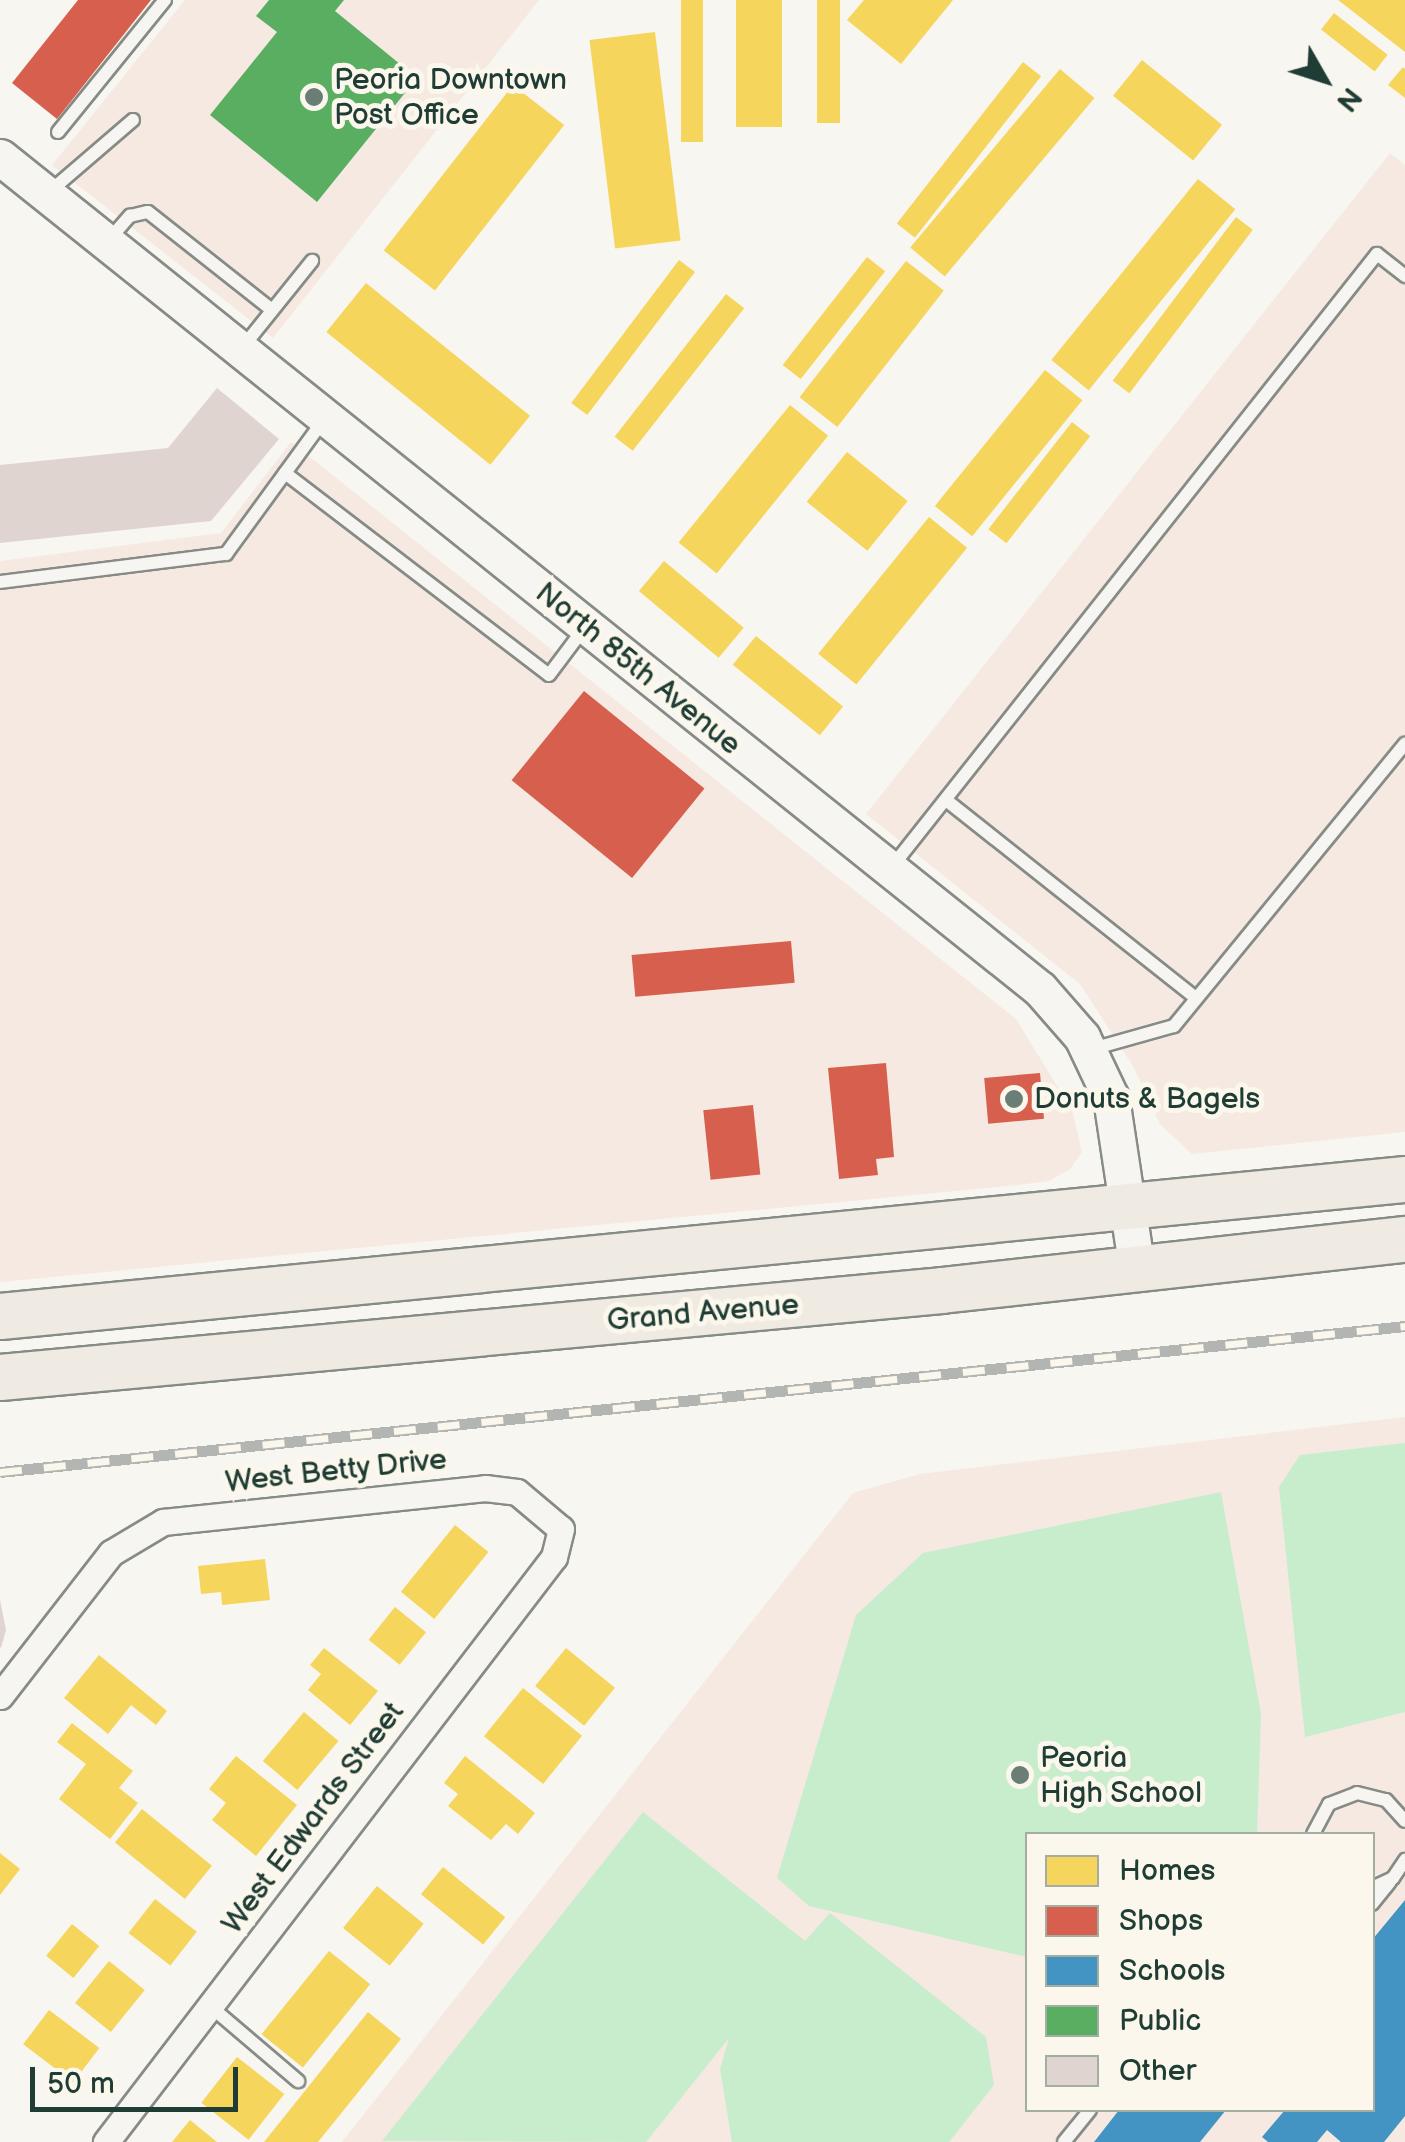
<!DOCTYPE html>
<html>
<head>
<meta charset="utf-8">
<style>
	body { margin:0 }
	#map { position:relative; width:1405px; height:2142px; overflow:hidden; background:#f8f6f0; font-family:"Balsamiq Sans",sans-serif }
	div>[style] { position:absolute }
	.built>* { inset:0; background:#f5e9e2 }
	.green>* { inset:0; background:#c7edcd }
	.homes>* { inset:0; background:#f6d55c; transform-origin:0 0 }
	.shops>* { inset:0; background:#d6604d; transform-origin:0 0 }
	.schools>* { inset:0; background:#4393c3 }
	.public>* { inset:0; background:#5aae61 }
	.building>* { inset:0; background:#e0d4d1 }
	.roads { filter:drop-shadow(2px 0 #868b86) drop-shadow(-2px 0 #868b86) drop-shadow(0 2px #868b86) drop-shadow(0 -2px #868b86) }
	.lane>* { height:12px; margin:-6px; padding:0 6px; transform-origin:6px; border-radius:6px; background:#f6f5f1 }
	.street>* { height:25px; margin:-12.5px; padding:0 12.5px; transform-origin:12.5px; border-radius:12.5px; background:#f6f5f1 }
	.secondary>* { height:35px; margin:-17.5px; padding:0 17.5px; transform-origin:17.5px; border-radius:17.5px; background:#f6f5f1 }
	.highway>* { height:45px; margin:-22.5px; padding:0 22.5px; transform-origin:22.5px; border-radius:22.5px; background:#f0ebe2 }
	.rail>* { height:11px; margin-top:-5.5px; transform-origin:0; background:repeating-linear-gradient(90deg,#fbf7ec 0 22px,#b2b5b1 0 44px); box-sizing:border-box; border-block:2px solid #b2b5b1 }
	.dots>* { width:28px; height:28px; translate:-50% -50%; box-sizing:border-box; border:5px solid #fbf7ec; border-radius:50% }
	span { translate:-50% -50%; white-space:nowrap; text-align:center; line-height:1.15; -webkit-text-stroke:10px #fbf7ec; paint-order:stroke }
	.poi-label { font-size:30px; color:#1f3d34 }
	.left { translate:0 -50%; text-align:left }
	.street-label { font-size:30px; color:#1f3d34 }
	.legend { position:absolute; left:1025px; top:1832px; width:350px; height:280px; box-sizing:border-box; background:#fbf7ec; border:2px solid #a3ada2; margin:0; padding:12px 18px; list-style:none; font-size:30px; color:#1f3d34 }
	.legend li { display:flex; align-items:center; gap:20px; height:50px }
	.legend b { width:50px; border:2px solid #a3ada2 }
	.north { position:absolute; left:1275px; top:30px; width:100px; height:100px; -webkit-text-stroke:8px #fbf7ec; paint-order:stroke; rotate:129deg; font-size:28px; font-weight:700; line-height:40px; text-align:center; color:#1f3d34 }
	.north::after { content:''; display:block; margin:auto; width:35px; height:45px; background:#1f3d34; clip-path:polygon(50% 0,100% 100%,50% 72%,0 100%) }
	.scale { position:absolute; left:30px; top:2067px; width:208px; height:45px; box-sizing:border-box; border:5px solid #1f3d34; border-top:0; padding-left:12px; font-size:30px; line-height:35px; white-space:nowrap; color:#1f3d34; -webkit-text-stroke:8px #fbf7ec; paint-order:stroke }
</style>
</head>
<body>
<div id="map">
	<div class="built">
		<div style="clip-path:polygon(185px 0,539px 0,273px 338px,52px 165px)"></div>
		<div style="clip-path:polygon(1390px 153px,1405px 165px,1405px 1132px,1192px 1154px,1160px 1124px,1133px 1066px,1080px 984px,866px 814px)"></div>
		<div style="clip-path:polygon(291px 442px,1016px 1019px,1072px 1110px,1082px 1152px,1070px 1169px,1049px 1181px,1018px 1185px,0 1282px,0 561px,221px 533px)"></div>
		<div style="clip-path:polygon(evenodd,1405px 1417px,1405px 2142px,342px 2142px,853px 1493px,920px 1474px,1405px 1417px,1028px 1834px,1372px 1834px,1372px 2110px,1028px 2110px,1028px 1834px)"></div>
	</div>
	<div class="green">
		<div style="clip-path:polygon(1405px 1443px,1405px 1712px,1305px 1737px,1279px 1487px,1300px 1455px)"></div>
		<div style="clip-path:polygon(1221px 1492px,1261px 1714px,1257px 1834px,1028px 1834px,1027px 1957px,809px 1906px,777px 1878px,856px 1615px,923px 1553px)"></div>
		<div style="clip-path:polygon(643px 1812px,805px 1941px,830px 1913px,986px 2037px,994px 2085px,949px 2142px,732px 2142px,720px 2069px,729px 2038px,646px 2142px,382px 2141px)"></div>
	</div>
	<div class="homes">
		<div style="left:681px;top:0;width:22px;height:142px"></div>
		<div style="left:736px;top:0;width:46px;height:127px"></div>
		<div style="left:817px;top:0;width:23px;height:123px"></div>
		<div style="clip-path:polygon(864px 0,953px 0,901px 64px,847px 20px)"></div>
		<div style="clip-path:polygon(1338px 0,1405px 0,1405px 52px)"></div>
		<div style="left:1334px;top:13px;width:68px;height:21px;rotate:38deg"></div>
		<div style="left:655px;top:32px;width:210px;height:66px;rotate:83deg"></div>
		<div style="left:1142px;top:60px;width:103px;height:46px;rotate:39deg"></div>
		<div style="left:1023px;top:62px;width:23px;height:205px;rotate:38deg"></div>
		<div style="clip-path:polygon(1403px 67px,1405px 69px,1405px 98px,1388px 85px)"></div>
		<div style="left:1060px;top:69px;width:45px;height:233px;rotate:40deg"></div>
		<div style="left:513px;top:85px;width:65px;height:210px;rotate:38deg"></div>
		<div style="left:1198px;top:179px;width:48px;height:233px;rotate:39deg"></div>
		<div style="left:1236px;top:217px;width:21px;height:205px;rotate:37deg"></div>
		<div style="left:867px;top:257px;width:23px;height:137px;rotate:38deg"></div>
		<div style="left:679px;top:260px;width:20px;height:179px;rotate:37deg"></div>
		<div style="left:906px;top:261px;width:48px;height:173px;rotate:38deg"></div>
		<div style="left:366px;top:283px;width:211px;height:63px;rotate:39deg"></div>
		<div style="left:726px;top:294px;width:23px;height:181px;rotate:38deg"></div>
		<div style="left:1045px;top:370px;width:48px;height:175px;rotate:39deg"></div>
		<div style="left:790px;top:405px;width:49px;height:177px;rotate:39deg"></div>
		<div style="left:1072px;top:422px;width:23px;height:136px;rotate:38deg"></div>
		<div style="left:847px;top:452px;width:78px;height:64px;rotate:39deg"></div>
		<div style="left:929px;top:517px;width:49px;height:176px;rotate:39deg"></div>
		<div style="left:664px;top:561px;width:104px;height:39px;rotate:40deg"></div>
		<div style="left:756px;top:636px;width:112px;height:37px;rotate:39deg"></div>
		<div style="left:455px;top:1525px;width:43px;height:86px;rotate:39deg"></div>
		<div style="clip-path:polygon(265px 1559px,270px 1600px,222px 1605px,221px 1592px,201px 1594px,198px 1566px)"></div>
		<div style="left:395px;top:1607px;width:40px;height:42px;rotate:39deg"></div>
		<div style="clip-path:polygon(324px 1648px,378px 1691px,350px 1725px,308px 1690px,321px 1674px,310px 1665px)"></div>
		<div style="left:566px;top:1648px;width:63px;height:49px;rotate:39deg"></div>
		<div style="clip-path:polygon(99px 1655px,167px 1711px,156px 1725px,131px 1705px,108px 1734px,64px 1698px)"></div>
		<div style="left:523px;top:1688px;width:76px;height:62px;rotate:39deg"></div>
		<div style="left:304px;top:1712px;width:45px;height:64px;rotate:40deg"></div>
		<div style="clip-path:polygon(72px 1723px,133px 1771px,119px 1788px,138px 1803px,110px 1839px,59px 1799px,86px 1764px,57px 1742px)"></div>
		<div style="clip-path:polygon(236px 1756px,297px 1805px,256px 1856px,212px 1820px,226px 1803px,209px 1789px)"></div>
		<div style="clip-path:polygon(465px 1756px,535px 1813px,518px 1834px,506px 1824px,491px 1840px,448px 1806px,458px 1794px,444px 1783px)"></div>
		<div style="left:142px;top:1809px;width:90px;height:43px;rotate:39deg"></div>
		<div style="clip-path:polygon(0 1853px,20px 1869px,0 1895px)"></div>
		<div style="left:443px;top:1867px;width:80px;height:35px;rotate:39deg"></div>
		<div style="left:377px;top:1886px;width:60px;height:54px;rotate:39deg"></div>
		<div style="left:155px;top:1899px;width:53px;height:43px;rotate:38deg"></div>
		<div style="left:72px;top:1924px;width:35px;height:41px;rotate:39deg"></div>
		<div style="left:329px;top:1951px;width:53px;height:107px;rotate:39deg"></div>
		<div style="left:109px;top:1961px;width:46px;height:54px;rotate:39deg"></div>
		<div style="left:49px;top:2010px;width:63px;height:43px;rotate:37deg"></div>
		<div style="clip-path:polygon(368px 2012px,401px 2039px,318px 2142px,264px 2142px)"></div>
		<div style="left:237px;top:2057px;width:60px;height:58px;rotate:38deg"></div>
		<div style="clip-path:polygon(190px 2120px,217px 2142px,172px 2142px)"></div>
	</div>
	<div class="shops">
		<div style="clip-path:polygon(78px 0,151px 0,57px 119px,12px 83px)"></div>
		<div style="left:584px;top:691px;width:155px;height:115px;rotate:39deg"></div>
		<div style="left:791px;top:941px;width:42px;height:160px;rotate:85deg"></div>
		<div style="clip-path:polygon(886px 1063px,894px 1157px,876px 1159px,878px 1175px,839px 1179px,828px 1068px)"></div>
		<div style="left:1040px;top:1073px;width:46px;height:56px;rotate:85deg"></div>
		<div style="left:753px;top:1105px;width:70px;height:50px;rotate:84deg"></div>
	</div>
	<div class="schools">
		<div style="clip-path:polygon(1405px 1900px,1405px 2116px,1384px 2142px,1341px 2142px,1327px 2130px,1317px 2142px,1268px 2142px,1262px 2137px,1285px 2110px,1372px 2110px,1372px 1940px)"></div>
		<div style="clip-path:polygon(1119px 2110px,1226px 2110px,1200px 2142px,1094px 2142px)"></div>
	</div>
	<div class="public">
		<div style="clip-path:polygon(269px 0,344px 0,335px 11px,417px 78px,317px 202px,210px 115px,277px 32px,256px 16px)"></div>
	</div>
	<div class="building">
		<div style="clip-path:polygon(217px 388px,279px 439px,211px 521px,0 543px,0 465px,168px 448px)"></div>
		<div style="clip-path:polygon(0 1600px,6px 1630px,1px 1648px,0 1647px)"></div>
	</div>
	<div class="roads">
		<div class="lane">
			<div style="left:58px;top:132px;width:170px;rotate:-51deg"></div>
			<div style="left:48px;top:193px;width:112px;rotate:-40.7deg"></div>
			<div style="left:107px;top:242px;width:35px;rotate:-49deg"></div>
			<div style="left:130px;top:216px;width:18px;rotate:-13deg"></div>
			<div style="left:148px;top:212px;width:158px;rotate:38.3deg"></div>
			<div style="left:242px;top:348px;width:112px;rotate:-51.2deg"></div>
			<div style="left:285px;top:473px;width:332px;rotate:37.4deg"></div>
			<div style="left:549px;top:675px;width:60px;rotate:-53.1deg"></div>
			<div style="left:0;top:582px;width:228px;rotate:-7.1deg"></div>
			<div style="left:226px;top:554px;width:165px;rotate:-53.9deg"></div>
			<div style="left:946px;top:800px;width:319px;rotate:38.4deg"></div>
			<div style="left:891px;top:868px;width:783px;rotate:-51.64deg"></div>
			<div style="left:1377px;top:254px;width:36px;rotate:38deg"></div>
			<div style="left:1092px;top:1049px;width:85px;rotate:-15.7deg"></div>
			<div style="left:1174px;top:1026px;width:365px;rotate:-50.7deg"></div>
			<div style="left:1313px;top:1834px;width:34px;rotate:-62deg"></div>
			<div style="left:1329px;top:1804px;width:30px;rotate:-21deg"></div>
			<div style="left:1357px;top:1793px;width:30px;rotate:14deg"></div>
			<div style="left:1386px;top:1800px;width:28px;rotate:48deg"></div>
			<div style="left:1372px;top:1888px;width:23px;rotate:-25deg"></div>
			<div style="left:1393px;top:1878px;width:22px;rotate:-56deg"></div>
			<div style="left:1372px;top:1904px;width:28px;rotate:-51deg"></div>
			<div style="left:210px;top:2006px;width:116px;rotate:40.4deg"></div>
			<div style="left:1064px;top:2142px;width:41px;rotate:-50.9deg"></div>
		</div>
		<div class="street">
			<div style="left:0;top:1696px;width:181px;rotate:-52.2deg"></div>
			<div style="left:111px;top:1553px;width:61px;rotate:-30.8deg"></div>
			<div style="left:163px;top:1522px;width:324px;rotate:-6deg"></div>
			<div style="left:485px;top:1488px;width:32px;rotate:7deg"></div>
			<div style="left:517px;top:1492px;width:57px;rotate:40.1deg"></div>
			<div style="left:561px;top:1529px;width:29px;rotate:104deg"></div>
			<div style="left:554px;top:1557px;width:737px;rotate:127.45deg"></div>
		</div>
		<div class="secondary">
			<div style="left:0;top:157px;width:1332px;rotate:38.66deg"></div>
			<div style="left:1040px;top:989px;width:64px;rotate:48.8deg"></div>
			<div style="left:1082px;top:1037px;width:68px;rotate:64.6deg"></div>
			<div style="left:1111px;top:1098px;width:173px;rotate:81.4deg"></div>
		</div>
		<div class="highway">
			<div style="left:0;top:1316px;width:1412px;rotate:-5.57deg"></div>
			<div style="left:0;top:1377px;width:945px;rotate:-5.28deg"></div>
			<div style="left:941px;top:1290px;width:467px;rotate:-6.3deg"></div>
		</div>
	</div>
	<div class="rail">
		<div style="left:0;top:1472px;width:1413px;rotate:-5.93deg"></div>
	</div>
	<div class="dots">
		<div style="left:314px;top:97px;background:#6b7e76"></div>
		<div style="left:1014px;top:1099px;background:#6b7e76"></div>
		<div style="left:1020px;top:1775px;background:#6b7e76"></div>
	</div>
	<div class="poi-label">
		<span class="left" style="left:334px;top:97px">Peoria Downtown<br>Post Office</span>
		<span class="left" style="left:1034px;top:1099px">Donuts &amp; Bagels</span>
		<span class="left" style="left:1040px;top:1775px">Peoria<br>High School</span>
	</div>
	<div class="street-label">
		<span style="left:638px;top:669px;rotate:39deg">North 85th Avenue</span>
		<span style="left:703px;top:1313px;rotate:-5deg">Grand Avenue</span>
		<span style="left:336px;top:1471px;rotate:-6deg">West Betty Drive</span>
		<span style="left:313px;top:1818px;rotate:-53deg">West Edwards Street</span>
	</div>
	<ul class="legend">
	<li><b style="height:28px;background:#f6d55c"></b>Homes</li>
	<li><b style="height:28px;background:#d6604d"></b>Shops</li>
	<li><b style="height:28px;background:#4393c3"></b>Schools</li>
	<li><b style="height:28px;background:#5aae61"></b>Public</li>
	<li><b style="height:28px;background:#e0d4d1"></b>Other</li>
	</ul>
	<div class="north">N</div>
	<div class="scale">50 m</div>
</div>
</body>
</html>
